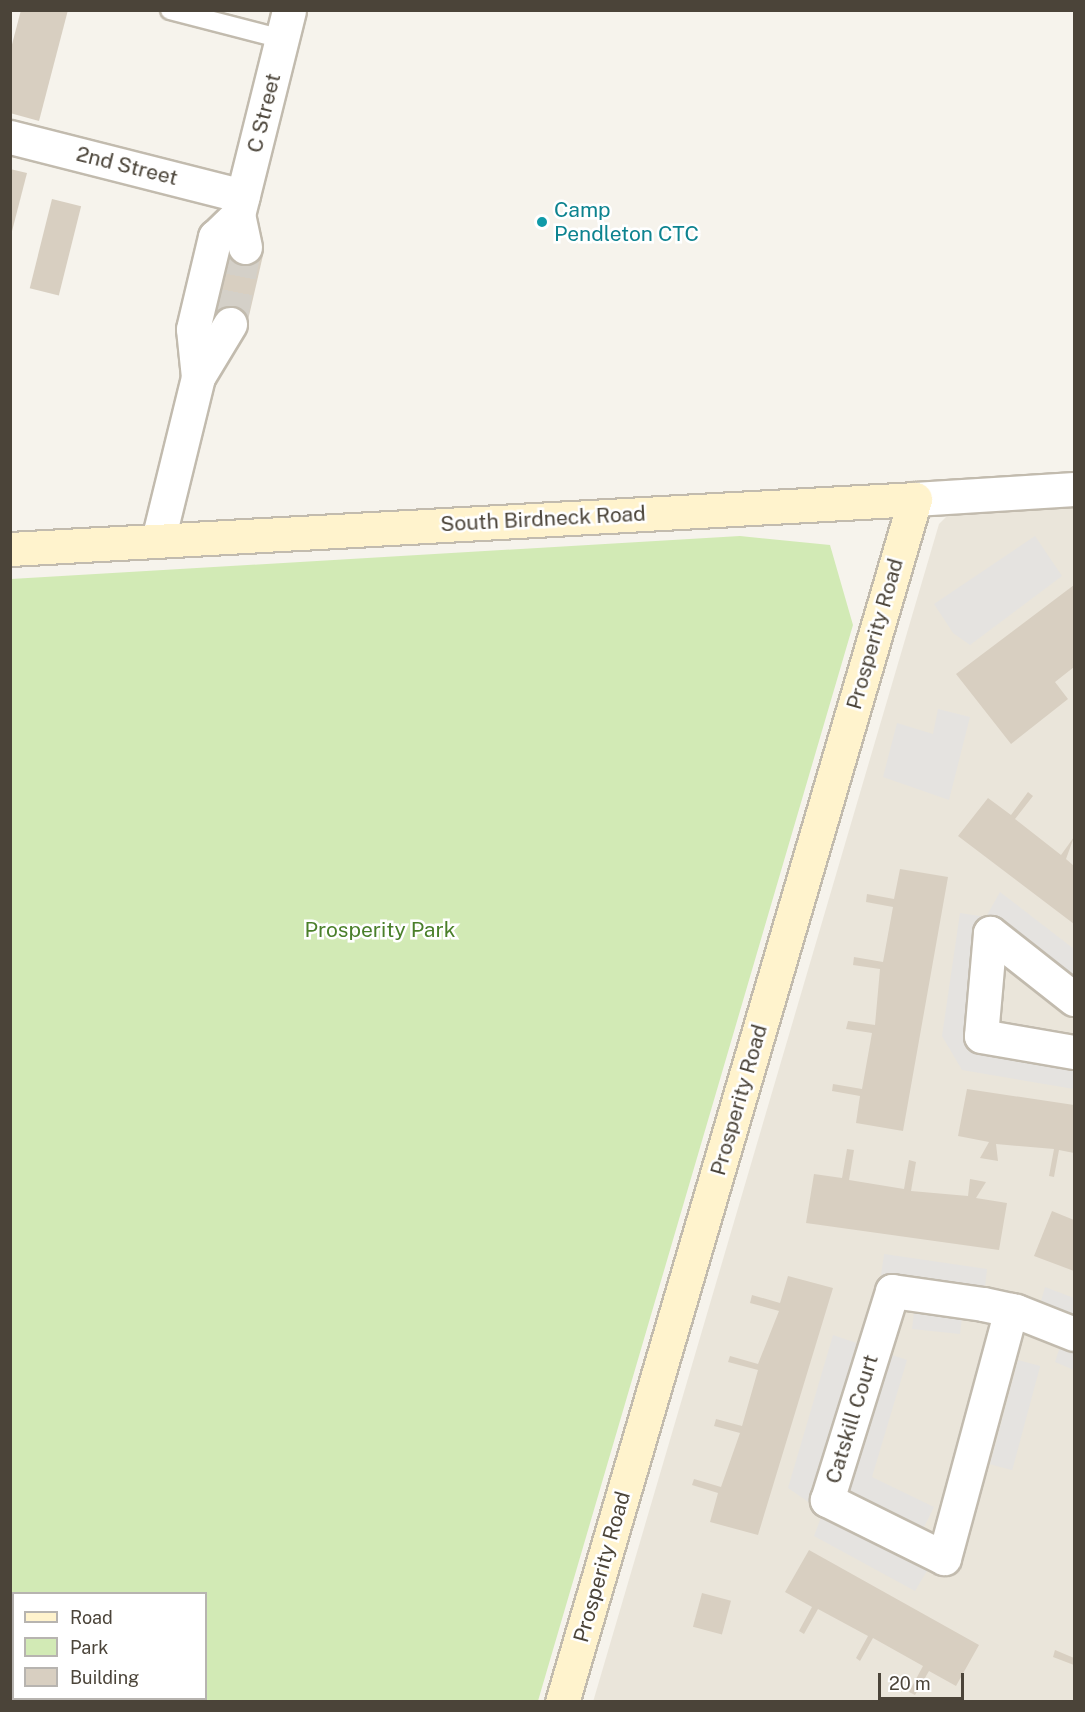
<!DOCTYPE html>
<html>
<head>
<meta charset="utf-8">
<style>
	body { margin:0 }
	#map { position:relative; width:1085px; height:1712px; overflow:hidden; background:#f6f3ec; font-family:"Public Sans",sans-serif }
	div>[style] { position:absolute }
	.residential>* { inset:0; background:#eae5da }
	.green>* { inset:0; background:#d2eab5 }
	.parking>* { inset:0; background:#e5e3e0; transform-origin:0 0 }
	.building>* { inset:0; background:#d8cfc1; transform-origin:0 0 }
	.street-tunnel>* { height:33px; margin-top:-16.5px; transform-origin:0; background:repeating-linear-gradient(90deg,#d4d0c8 0 33px,transparent 0 49px) }
	.roads { filter:drop-shadow(2px 0 #c2bbae) drop-shadow(-2px 0 #c2bbae) drop-shadow(0 2px #c2bbae) drop-shadow(0 -2px #c2bbae) }
	.lane>* { height:18px; margin:-9px; padding:0 9px; transform-origin:9px; border-radius:9px; background:#fff }
	.street>* { height:33px; margin:-16.5px; padding:0 16.5px; transform-origin:16.5px; border-radius:16.5px; background:#fff }
	.secondary>* { height:33px; margin:-16.5px; padding:0 16.5px; transform-origin:16.5px; border-radius:16.5px; background:#fff3cd }
	.dots>* { width:16px; height:16px; translate:-50% -50%; box-sizing:border-box; border:3px solid #fff; border-radius:50% }
	span { translate:-50% -50%; white-space:nowrap; text-align:center; line-height:1.15; -webkit-text-stroke:5px #fff; paint-order:stroke }
	.street-label { font-size:21px; color:#4b4439 }
	.culture-label { font-size:21px; color:#0d838f }
	.left { translate:0 -50%; text-align:left }
	.park-label { font-size:21px; color:#4a7f2a }
	.frame { position:absolute; inset:0; border:12px solid #4b4439; pointer-events:none }
	.legend { position:absolute; left:12px; top:1592px; width:195px; height:108px; box-sizing:border-box; background:#fff; border:2px solid #b7b4b0; margin:0; padding:8px 10px; list-style:none; font-size:18px; color:#4b4439 }
	.legend li { display:flex; align-items:center; gap:12px; height:30px }
	.legend b { width:30px; border:2px solid #b7b4b0 }
	.scale { position:absolute; left:878px; top:1673px; width:86px; height:27px; box-sizing:border-box; border:3px solid #4b4439; border-top:0; padding-left:8px; font-size:18px; line-height:21px; white-space:nowrap; color:#4b4439; -webkit-text-stroke:4px #fff; paint-order:stroke }
</style>
</head>
<body>
<div id="map">
	<div class="residential">
		<div style="clip-path:polygon(1074px 504px,1074px 1701px,593px 1702px,939px 524px,953px 510px)"></div>
	</div>
	<div class="green">
		<div style="clip-path:polygon(evenodd,740px 536px,830px 545px,853px 625px,538px 1701px,11px 1701px,11px 579px,740px 536px,14px 1594px,206px 1594px,206px 1698px,14px 1698px,14px 1594px)"></div>
	</div>
	<div class="parking">
		<div style="clip-path:polygon(1035px 536px,1062px 576px,970px 645px,953px 633px,934px 604px)"></div>
		<div style="clip-path:polygon(938px 709px,970px 717px,949px 800px,883px 777px,897px 723px,933px 734px)"></div>
		<div style="clip-path:polygon(1000px 892px,1074px 949px,1074px 999px,991px 934px,981px 1036px,1074px 1052px,1074px 1089px,962px 1070px,942px 1036px,960px 913px,986px 917px)"></div>
		<div style="clip-path:polygon(884px 1254px,987px 1269px,983px 1304px,964px 1301px,960px 1334px,912px 1329px,916px 1295px,892px 1291px,881px 1276px)"></div>
		<div style="clip-path:polygon(1045px 1287px,1074px 1298px,1074px 1370px,1055px 1362px,1065px 1331px,1036px 1319px)"></div>
		<div style="clip-path:polygon(833px 1335px,907px 1360px,872px 1477px,934px 1507px,916px 1543px,937px 1554px,915px 1591px,814px 1536px,823px 1512px,788px 1488px)"></div>
		<div style="left:1018px;top:1360px;width:23px;height:108px;rotate:15deg"></div>
	</div>
	<div class="building">
		<div style="clip-path:polygon(21px 10px,68px 10px,39px 121px,10px 113px,10px 52px)"></div>
		<div style="clip-path:polygon(10px 169px,27px 173px,11px 235px,10px 234px)"></div>
		<div style="left:52px;top:199px;width:30px;height:92px;rotate:14deg"></div>
		<div style="left:225px;top:242px;width:40px;height:79px;rotate:13deg"></div>
		<div style="clip-path:polygon(1074px 585px,1074px 667px,1055px 682px,1068px 699px,1011px 744px,956px 674px)"></div>
		<div style="clip-path:polygon(1028px 792px,1033px 796px,1015px 819px,1061px 855px,1074px 837px,1066px 859px,1074px 866px,1074px 924px,958px 836px,988px 798px,1011px 815px)"></div>
		<div style="clip-path:polygon(900px 869px,948px 877px,903px 1131px,856px 1123px,860px 1096px,832px 1091px,833px 1084px,862px 1089px,872px 1033px,846px 1029px,848px 1021px,875px 1025px,880px 969px,853px 965px,854px 957px,883px 962px,893px 907px,866px 902px,867px 894px,894px 899px)"></div>
		<div style="clip-path:polygon(967px 1089px,1074px 1105px,1074px 1153px,1059px 1150px,1054px 1177px,1049px 1176px,1054px 1149px,996px 1144px,998px 1161px,980px 1158px,989px 1142px,958px 1136px)"></div>
		<div style="clip-path:polygon(847px 1149px,854px 1150px,849px 1180px,904px 1189px,909px 1160px,916px 1162px,911px 1191px,968px 1196px,970px 1179px,986px 1182px,976px 1198px,1007px 1203px,999px 1250px,806px 1223px,814px 1174px,842px 1178px)"></div>
		<div style="clip-path:polygon(1052px 1211px,1074px 1220px,1074px 1271px,1034px 1256px)"></div>
		<div style="clip-path:polygon(788px 1276px,833px 1288px,758px 1535px,710px 1522px,718px 1493px,692px 1485px,694px 1479px,721px 1487px,740px 1433px,714px 1426px,716px 1419px,742px 1426px,758px 1370px,728px 1362px,730px 1356px,758px 1364px,779px 1311px,750px 1303px,752px 1295px,780px 1303px)"></div>
		<div style="clip-path:polygon(809px 1550px,979px 1645px,956px 1686px,929px 1671px,915px 1695px,909px 1692px,923px 1666px,873px 1638px,860px 1661px,856px 1658px,868px 1636px,818px 1609px,804px 1634px,799px 1631px,812px 1607px,785px 1592px)"></div>
		<div style="left:702px;top:1593px;width:30px;height:35px;rotate:15deg"></div>
		<div style="clip-path:polygon(1055px 1650px,1074px 1658px,1074px 1665px,1053px 1657px)"></div>
	</div>
	<div class="street-tunnel">
		<div style="left:230px;top:324px;width:78px;rotate:-79deg"></div>
	</div>
	<div class="roads">
		<div class="lane">
			<div style="left:170px;top:10px;width:116px;rotate:14.5deg"></div>
		</div>
		<div class="street">
			<div style="left:10px;top:137px;width:240px;rotate:14.2deg"></div>
			<div style="left:245px;top:247px;width:33px;rotate:-102deg"></div>
			<div style="left:238px;top:215px;width:211px;rotate:-76deg"></div>
			<div style="left:198px;top:377px;width:48px;rotate:-95.9deg"></div>
			<div style="left:193px;top:329px;width:95px;rotate:-76.6deg"></div>
			<div style="left:215px;top:237px;width:32px;rotate:-44deg"></div>
			<div style="left:915px;top:499px;width:159px;rotate:-3.6deg"></div>
			<div style="left:158px;top:540px;width:168px;rotate:-76.2deg"></div>
			<div style="left:198px;top:377px;width:62px;rotate:-58.9deg"></div>
			<div style="left:1074px;top:999px;width:107px;rotate:-141.8deg"></div>
			<div style="left:990px;top:933px;width:103px;rotate:95deg"></div>
			<div style="left:981px;top:1036px;width:94px;rotate:9.8deg"></div>
			<div style="left:1011px;top:1310px;width:257px;rotate:105.1deg"></div>
			<div style="left:944px;top:1558px;width:131px;rotate:-153.6deg"></div>
			<div style="left:827px;top:1500px;width:219px;rotate:-72.7deg"></div>
			<div style="left:892px;top:1291px;width:92px;rotate:8.1deg"></div>
			<div style="left:983px;top:1304px;width:34px;rotate:12deg"></div>
			<div style="left:1016px;top:1311px;width:62px;rotate:21.6deg"></div>
		</div>
		<div class="secondary">
			<div style="left:10px;top:549px;width:906px;rotate:-3.16deg"></div>
			<div style="left:915px;top:499px;width:1254px;rotate:106.35deg"></div>
		</div>
	</div>
	<div class="dots">
		<div style="left:542px;top:222px;background:#0f9aa8"></div>
	</div>
	<div class="street-label">
		<span style="left:264px;top:113px;rotate:-76deg">C Street</span>
		<span style="left:127px;top:166px;rotate:14deg">2nd Street</span>
		<span style="left:543px;top:519px;rotate:-3deg">South Birdneck Road</span>
		<span style="left:875px;top:634px;rotate:-74deg">Prosperity Road</span>
		<span style="left:739px;top:1100px;rotate:-74deg">Prosperity Road</span>
		<span style="left:852px;top:1419px;rotate:-73deg">Catskill Court</span>
		<span style="left:602px;top:1567px;rotate:-74deg">Prosperity Road</span>
	</div>
	<div class="culture-label">
		<span class="left" style="left:554px;top:222px">Camp<br>Pendleton CTC</span>
	</div>
	<div class="park-label">
		<span style="left:380px;top:930px">Prosperity Park</span>
	</div>
	<div class="frame"></div>
	<ul class="legend">
	<li><b style="height:8px;background:#fff3cd"></b>Road</li>
	<li><b style="height:16px;background:#d2eab5"></b>Park</li>
	<li><b style="height:16px;background:#d8cfc1"></b>Building</li>
	</ul>
	<div class="scale">20 m</div>
</div>
</body>
</html>
